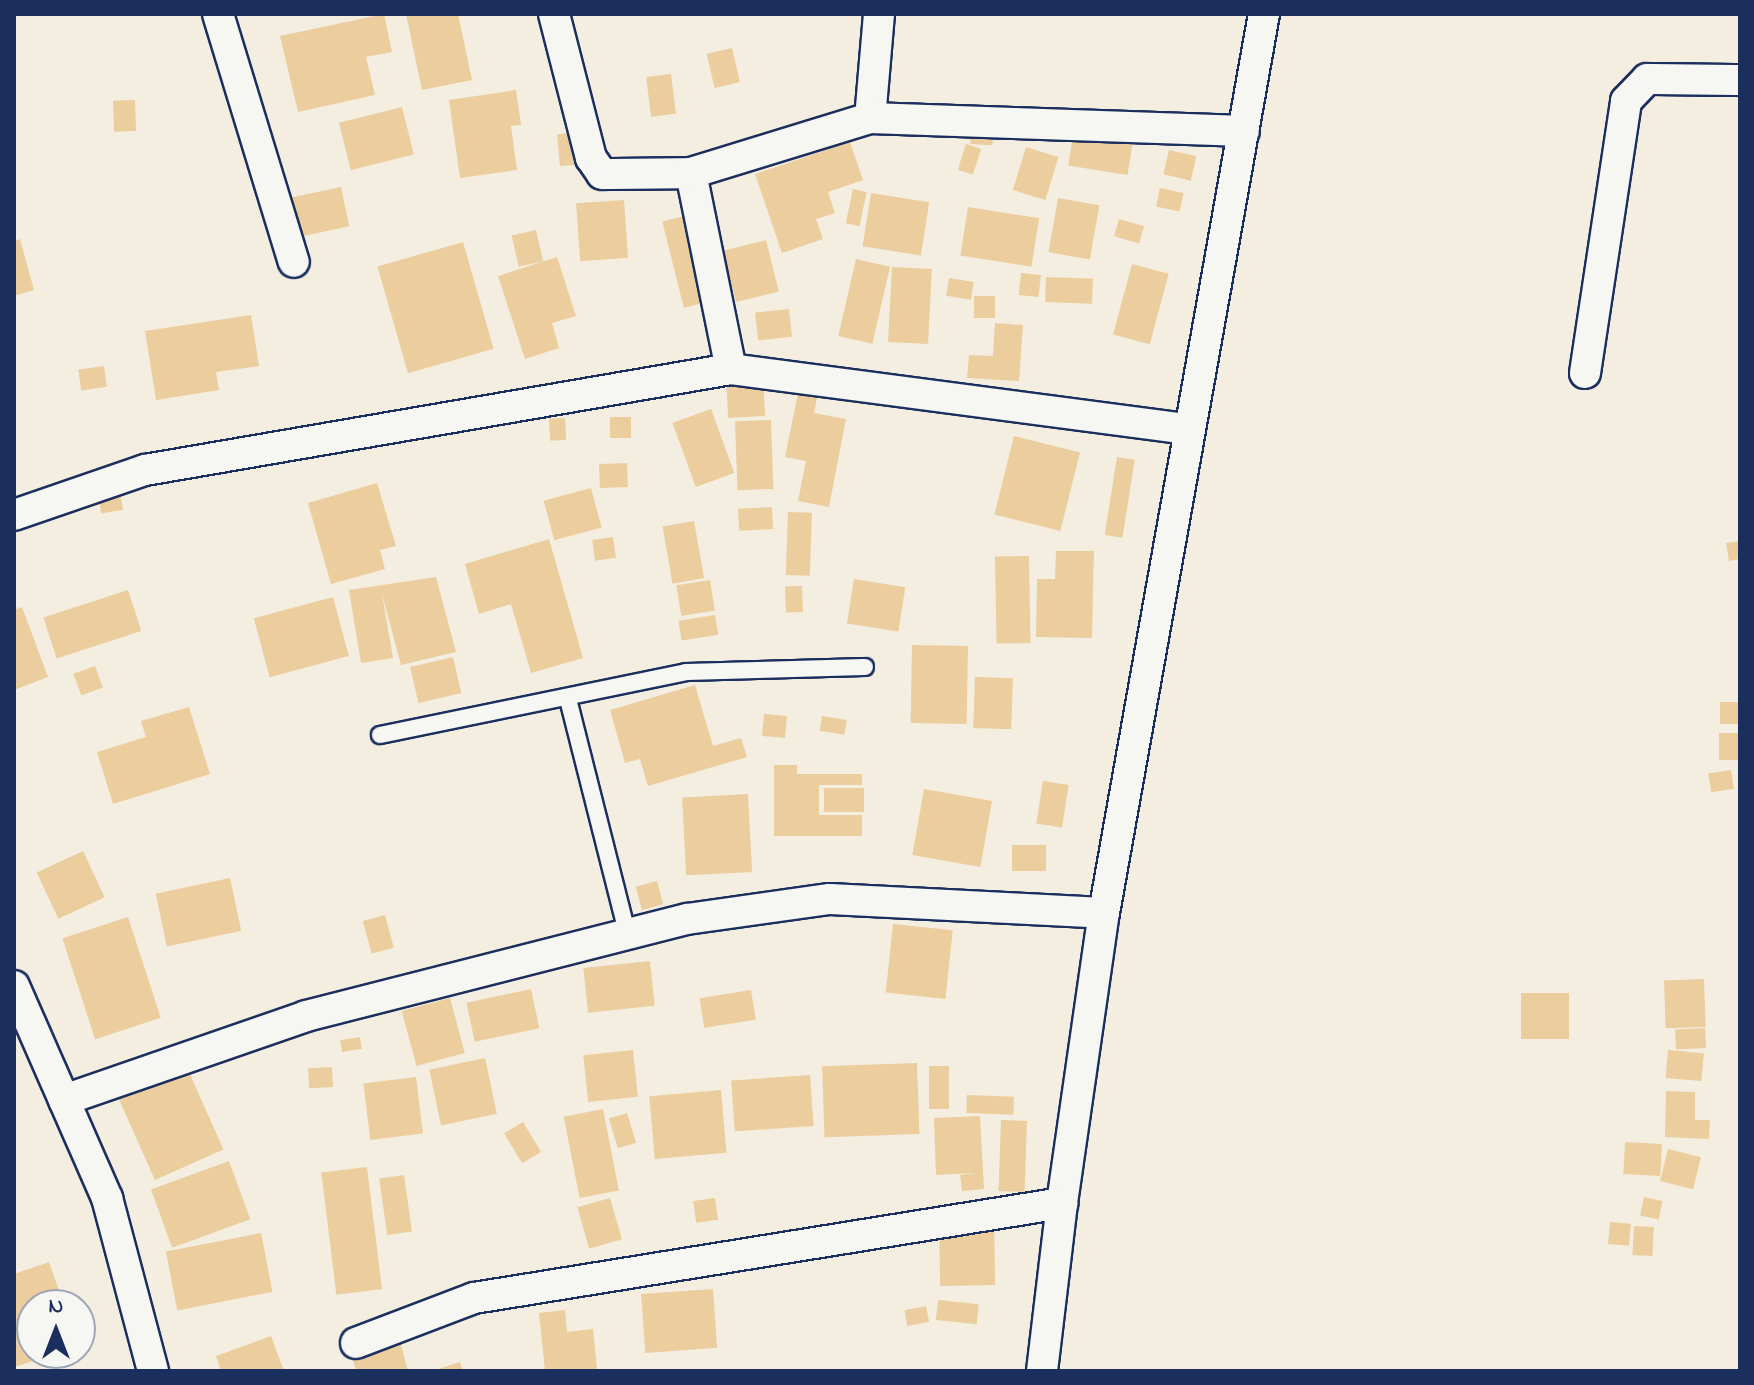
<!DOCTYPE html>
<html>
<head>
<meta charset="utf-8">
<style>
	body { margin:0 }
	#map { position:relative; width:1754px; height:1385px; overflow:hidden; background:#f4eee1; font-family:"Indie Flower",sans-serif }
	div>[style] { position:absolute }
	.building>* { inset:0; background:#ebcd9e; transform-origin:0 0 }
	.roads { filter:drop-shadow(2px 0 #1b2f5e) drop-shadow(-2px 0 #1b2f5e) drop-shadow(0 2px #1b2f5e) drop-shadow(0 -2px #1b2f5e) }
	.lane>* { height:16px; margin:-8px; padding:0 8px; transform-origin:8px; border-radius:8px; background:#f6f6f2 }
	.street>* { height:30px; margin:-15px; padding:0 15px; transform-origin:15px; border-radius:15px; background:#f6f6f2 }
	span { translate:-50% -50%; white-space:nowrap; text-align:center; line-height:1.15; -webkit-text-stroke:7px #f6f6f2; paint-order:stroke }
	.frame { position:absolute; inset:0; border:16px solid #1b2f5e; pointer-events:none }
	.north { position:absolute; left:16px; top:1289px; width:80px; height:80px; box-sizing:border-box; background:#f6f6f2; border:2px solid #9ea6b7; border-radius:50%; rotate:0deg; font-size:22px; font-weight:700; line-height:32px; text-align:center; color:#1b2f5e }
	.north::after { content:''; display:block; margin:auto; width:28px; height:36px; background:#1b2f5e; clip-path:polygon(50% 0,100% 100%,50% 72%,0 100%) }
</style>
</head>
<body>
<div id="map">
	<div class="building">
		<div style="clip-path:polygon(384px 14px,392px 52px,366px 57px,375px 95px,298px 112px,280px 36px)"></div>
		<div style="clip-path:polygon(406px 14px,458px 14px,472px 80px,422px 90px)"></div>
		<div style="left:732px;top:48px;width:35px;height:26px;rotate:77deg"></div>
		<div style="left:671px;top:74px;width:40px;height:25px;rotate:83deg"></div>
		<div style="clip-path:polygon(516px 90px,521px 125px,511px 126px,517px 170px,460px 178px,449px 100px)"></div>
		<div style="left:135px;top:100px;width:31px;height:22px;rotate:88deg"></div>
		<div style="left:402px;top:107px;width:49px;height:65px;rotate:76deg"></div>
		<div style="left:1074px;top:129px;width:60px;height:37px;rotate:9deg"></div>
		<div style="left:582px;top:132px;width:32px;height:25px;rotate:85deg"></div>
		<div style="left:971px;top:133px;width:22px;height:11px;rotate:3deg"></div>
		<div style="clip-path:polygon(850px 142px,863px 180px,828px 192px,835px 213px,816px 219px,823px 239px,782px 253px,755px 174px)"></div>
		<div style="left:966px;top:144px;width:16px;height:27px;rotate:18deg"></div>
		<div style="left:1026px;top:147px;width:34px;height:45px;rotate:17deg"></div>
		<div style="left:1169px;top:150px;width:28px;height:25px;rotate:13deg"></div>
		<div style="left:341px;top:187px;width:40px;height:58px;rotate:78deg"></div>
		<div style="left:1160px;top:188px;width:24px;height:19px;rotate:12deg"></div>
		<div style="left:853px;top:189px;width:14px;height:35px;rotate:12deg"></div>
		<div style="left:871px;top:193px;width:59px;height:54px;rotate:9deg"></div>
		<div style="left:1058px;top:198px;width:42px;height:55px;rotate:10deg"></div>
		<div style="left:624px;top:200px;width:58px;height:48px;rotate:86deg"></div>
		<div style="left:968px;top:207px;width:72px;height:49px;rotate:9deg"></div>
		<div style="left:704px;top:211px;width:89px;height:43px;rotate:76deg"></div>
		<div style="left:1119px;top:219px;width:26px;height:18px;rotate:16deg"></div>
		<div style="left:536px;top:230px;width:32px;height:25px;rotate:77deg"></div>
		<div style="clip-path:polygon(20px 239px,34px 290px,14px 296px,14px 241px)"></div>
		<div style="left:766px;top:240px;width:53px;height:44px;rotate:76deg"></div>
		<div style="left:463px;top:242px;width:111px;height:89px;rotate:74deg"></div>
		<div style="clip-path:polygon(557px 257px,576px 316px,552px 323px,559px 348px,525px 359px,498px 276px)"></div>
		<div style="left:856px;top:259px;width:35px;height:79px;rotate:13deg"></div>
		<div style="left:1132px;top:264px;width:38px;height:73px;rotate:15deg"></div>
		<div style="left:892px;top:267px;width:40px;height:75px;rotate:3deg"></div>
		<div style="left:1021px;top:273px;width:20px;height:22px;rotate:6deg"></div>
		<div style="left:1046px;top:277px;width:47px;height:25px;rotate:2deg"></div>
		<div style="left:949px;top:278px;width:25px;height:18px;rotate:9deg"></div>
		<div style="left:974px;top:296px;width:21px;height:22px"></div>
		<div style="left:789px;top:309px;width:28px;height:34px;rotate:84deg"></div>
		<div style="clip-path:polygon(251px 315px,259px 366px,216px 372px,219px 390px,156px 400px,145px 331px)"></div>
		<div style="clip-path:polygon(995px 323px,1023px 325px,1019px 381px,967px 378px,969px 355px,993px 356px)"></div>
		<div style="left:104px;top:366px;width:21px;height:26px;rotate:82deg"></div>
		<div style="left:763px;top:376px;width:40px;height:37px;rotate:87deg"></div>
		<div style="clip-path:polygon(800px 383px,819px 387px,814px 413px,846px 419px,829px 507px,798px 501px,806px 461px,785px 457px)"></div>
		<div style="left:711px;top:409px;width:68px;height:41px;rotate:70deg"></div>
		<div style="left:610px;top:417px;width:21px;height:21px"></div>
		<div style="left:565px;top:418px;width:22px;height:16px;rotate:87deg"></div>
		<div style="left:771px;top:420px;width:69px;height:36px;rotate:88deg"></div>
		<div style="left:1014px;top:436px;width:68px;height:81px;rotate:14deg"></div>
		<div style="left:1117px;top:457px;width:18px;height:79px;rotate:9deg"></div>
		<div style="left:627px;top:463px;width:24px;height:28px;rotate:88deg"></div>
		<div style="clip-path:polygon(377px 483px,396px 546px,380px 550px,385px 569px,331px 584px,308px 503px)"></div>
		<div style="left:119px;top:487px;width:23px;height:22px;rotate:80deg"></div>
		<div style="left:591px;top:488px;width:41px;height:49px;rotate:75deg"></div>
		<div style="left:772px;top:507px;width:22px;height:34px;rotate:87deg"></div>
		<div style="left:788px;top:512px;width:24px;height:63px;rotate:2deg"></div>
		<div style="left:694px;top:521px;width:58px;height:32px;rotate:80deg"></div>
		<div style="left:613px;top:537px;width:21px;height:21px;rotate:82deg"></div>
		<div style="clip-path:polygon(549px 539px,583px 658px,531px 673px,511px 604px,479px 614px,465px 564px)"></div>
		<div style="clip-path:polygon(1740px 541px,1740px 559px,1729px 561px,1726px 543px)"></div>
		<div style="clip-path:polygon(1056px 551px,1094px 551px,1092px 638px,1036px 637px,1037px 579px,1055px 579px)"></div>
		<div style="left:1029px;top:556px;width:87px;height:34px;rotate:89deg"></div>
		<div style="clip-path:polygon(436px 577px,456px 652px,401px 665px,382px 594px,393px 658px,361px 663px,349px 590px)"></div>
		<div style="left:854px;top:579px;width:52px;height:45px;rotate:9deg"></div>
		<div style="left:710px;top:580px;width:31px;height:34px;rotate:81deg"></div>
		<div style="left:802px;top:586px;width:26px;height:17px;rotate:88deg"></div>
		<div style="left:128px;top:590px;width:43px;height:89px;rotate:72deg"></div>
		<div style="left:333px;top:597px;width:61px;height:82px;rotate:75deg"></div>
		<div style="clip-path:polygon(22px 607px,48px 677px,14px 690px,14px 610px)"></div>
		<div style="left:715px;top:615px;width:20px;height:37px;rotate:81deg"></div>
		<div style="left:912px;top:645px;width:56px;height:78px;rotate:1deg"></div>
		<div style="left:453px;top:657px;width:37px;height:44px;rotate:77deg"></div>
		<div style="left:95px;top:666px;width:23px;height:23px;rotate:70deg"></div>
		<div style="left:975px;top:677px;width:38px;height:51px;rotate:2deg"></div>
		<div style="clip-path:polygon(695px 685px,713px 746px,741px 738px,747px 757px,648px 786px,640px 759px,625px 763px,610px 710px)"></div>
		<div style="left:1740px;top:702px;width:22px;height:20px;rotate:90deg"></div>
		<div style="clip-path:polygon(189px 707px,210px 774px,113px 804px,97px 752px,146px 737px,141px 721px)"></div>
		<div style="left:764px;top:714px;width:23px;height:22px;rotate:5deg"></div>
		<div style="left:822px;top:716px;width:25px;height:15px;rotate:9deg"></div>
		<div style="left:1719px;top:733px;width:20px;height:27px"></div>
		<div style="clip-path:polygon(774px 765px,797px 765px,797px 774px,862px 774px,862px 785px,819px 785px,819px 815px,862px 815px,862px 836px,774px 836px)"></div>
		<div style="left:1731px;top:770px;width:19px;height:23px;rotate:81deg"></div>
		<div style="left:1043px;top:781px;width:26px;height:43px;rotate:9deg"></div>
		<div style="left:824px;top:788px;width:40px;height:24px"></div>
		<div style="left:924px;top:789px;width:69px;height:67px;rotate:10deg"></div>
		<div style="left:748px;top:794px;width:78px;height:66px;rotate:87deg"></div>
		<div style="left:1012px;top:845px;width:34px;height:26px"></div>
		<div style="left:83px;top:851px;width:51px;height:51px;rotate:65deg"></div>
		<div style="left:230px;top:878px;width:54px;height:76px;rotate:78deg"></div>
		<div style="left:657px;top:881px;width:24px;height:22px;rotate:75deg"></div>
		<div style="left:385px;top:915px;width:34px;height:23px;rotate:75deg"></div>
		<div style="left:128px;top:917px;width:106px;height:69px;rotate:72deg"></div>
		<div style="left:893px;top:924px;width:60px;height:69px;rotate:6deg"></div>
		<div style="left:650px;top:961px;width:45px;height:67px;rotate:84deg"></div>
		<div style="left:1704px;top:979px;width:48px;height:40px;rotate:88deg"></div>
		<div style="left:531px;top:989px;width:40px;height:66px;rotate:78deg"></div>
		<div style="left:751px;top:990px;width:30px;height:52px;rotate:81deg"></div>
		<div style="left:1521px;top:993px;width:48px;height:46px"></div>
		<div style="left:450px;top:998px;width:57px;height:50px;rotate:75deg"></div>
		<div style="left:1705px;top:1028px;width:20px;height:30px;rotate:87deg"></div>
		<div style="left:360px;top:1037px;width:12px;height:20px;rotate:81deg"></div>
		<div style="left:633px;top:1050px;width:47px;height:50px;rotate:84deg"></div>
		<div style="left:1668px;top:1050px;width:36px;height:28px;rotate:5deg"></div>
		<div style="left:485px;top:1058px;width:57px;height:57px;rotate:78deg"></div>
		<div style="left:184px;top:1061px;width:97px;height:75px;rotate:66deg"></div>
		<div style="left:917px;top:1063px;width:71px;height:95px;rotate:88deg"></div>
		<div style="left:929px;top:1066px;width:20px;height:43px"></div>
		<div style="left:332px;top:1067px;width:20px;height:24px;rotate:87deg"></div>
		<div style="left:810px;top:1075px;width:51px;height:79px;rotate:86deg"></div>
		<div style="left:416px;top:1077px;width:57px;height:53px;rotate:83deg"></div>
		<div style="left:721px;top:1090px;width:63px;height:72px;rotate:85deg"></div>
		<div style="clip-path:polygon(1666px 1091px,1695px 1092px,1695px 1120px,1710px 1120px,1709px 1139px,1665px 1137px)"></div>
		<div style="left:967px;top:1095px;width:47px;height:18px;rotate:2deg"></div>
		<div style="left:603px;top:1109px;width:83px;height:40px;rotate:79deg"></div>
		<div style="left:627px;top:1113px;width:31px;height:19px;rotate:73deg"></div>
		<div style="clip-path:polygon(980px 1116px,984px 1189px,962px 1191px,960px 1175px,976px 1173px,936px 1175px,934px 1118px)"></div>
		<div style="left:1001px;top:1120px;width:26px;height:71px;rotate:2deg"></div>
		<div style="left:523px;top:1122px;width:35px;height:22px;rotate:59deg"></div>
		<div style="left:1625px;top:1142px;width:37px;height:32px;rotate:3deg"></div>
		<div style="left:1668px;top:1149px;width:34px;height:33px;rotate:14deg"></div>
		<div style="left:229px;top:1161px;width:62px;height:83px;rotate:70deg"></div>
		<div style="left:367px;top:1167px;width:123px;height:46px;rotate:83deg"></div>
		<div style="left:404px;top:1175px;width:57px;height:25px;rotate:82deg"></div>
		<div style="left:1644px;top:1197px;width:19px;height:19px;rotate:12deg"></div>
		<div style="left:610px;top:1198px;width:43px;height:34px;rotate:74deg"></div>
		<div style="left:715px;top:1198px;width:22px;height:22px;rotate:82deg"></div>
		<div style="left:994px;top:1218px;width:67px;height:55px;rotate:89deg"></div>
		<div style="left:1610px;top:1222px;width:21px;height:22px;rotate:5deg"></div>
		<div style="left:1634px;top:1226px;width:20px;height:29px;rotate:3deg"></div>
		<div style="left:261px;top:1233px;width:60px;height:97px;rotate:79deg"></div>
		<div style="clip-path:polygon(49px 1262px,64px 1305px,32px 1305px,32px 1353px,55px 1354px,14px 1367px,14px 1274px)"></div>
		<div style="left:713px;top:1289px;width:59px;height:72px;rotate:86deg"></div>
		<div style="left:938px;top:1300px;width:41px;height:20px;rotate:6deg"></div>
		<div style="left:926px;top:1306px;width:16px;height:22px;rotate:79deg"></div>
		<div style="clip-path:polygon(565px 1310px,567px 1332px,593px 1329px,597px 1369px,545px 1371px,539px 1313px)"></div>
		<div style="clip-path:polygon(271px 1336px,284px 1371px,221px 1371px,216px 1356px)"></div>
		<div style="clip-path:polygon(400px 1341px,408px 1371px,356px 1371px,351px 1354px)"></div>
		<div style="clip-path:polygon(460px 1362px,463px 1371px,435px 1371px,435px 1370px)"></div>
	</div>
	<div class="roads">
		<div class="lane">
			<div style="left:568px;top:699px;width:241px;rotate:75.8deg"></div>
			<div style="left:380px;top:735px;width:312px;rotate:-11.6deg"></div>
			<div style="left:686px;top:672px;width:179px;rotate:-1.6deg"></div>
		</div>
		<div class="street">
			<div style="left:218px;top:14px;width:259px;rotate:73deg"></div>
			<div style="left:554px;top:14px;width:149px;rotate:75.6deg"></div>
			<div style="left:591px;top:158px;width:19px;rotate:55deg"></div>
			<div style="left:602px;top:174px;width:89px;rotate:-0.6deg"></div>
			<div style="left:691px;top:173px;width:200px;rotate:78.5deg"></div>
			<div style="left:731px;top:369px;width:460px;rotate:7.5deg"></div>
			<div style="left:879px;top:14px;width:104px;rotate:94.9deg"></div>
			<div style="left:870px;top:118px;width:374px;rotate:2deg"></div>
			<div style="left:691px;top:173px;width:187px;rotate:-17.1deg"></div>
			<div style="left:1585px;top:373px;width:275px;rotate:-81.4deg"></div>
			<div style="left:1626px;top:101px;width:30px;rotate:-46deg"></div>
			<div style="left:1647px;top:79px;width:93px;rotate:0.6deg"></div>
			<div style="left:14px;top:515px;width:139px;rotate:-19deg"></div>
			<div style="left:145px;top:470px;width:595px;rotate:-9.78deg"></div>
			<div style="left:14px;top:986px;width:232px;rotate:66.3deg"></div>
			<div style="left:107px;top:1198px;width:179px;rotate:75.1deg"></div>
			<div style="left:64px;top:1100px;width:256px;rotate:-19.1deg"></div>
			<div style="left:306px;top:1016px;width:393px;rotate:-14.3deg"></div>
			<div style="left:687px;top:919px;width:144px;rotate:-8deg"></div>
			<div style="left:830px;top:899px;width:274px;rotate:2.9deg"></div>
			<div style="left:356px;top:1343px;width:126px;rotate:-20.9deg"></div>
			<div style="left:474px;top:1298px;width:596px;rotate:-9.18deg"></div>
			<div style="left:1062px;top:1203px;width:293px;rotate:-81.8deg"></div>
			<div style="left:1104px;top:913px;width:913px;rotate:-79.91deg"></div>
			<div style="left:1042px;top:1371px;width:169px;rotate:-83.2deg"></div>
		</div>
	</div>
	<div class="frame"></div>
	<div class="north">N</div>
</div>
</body>
</html>
